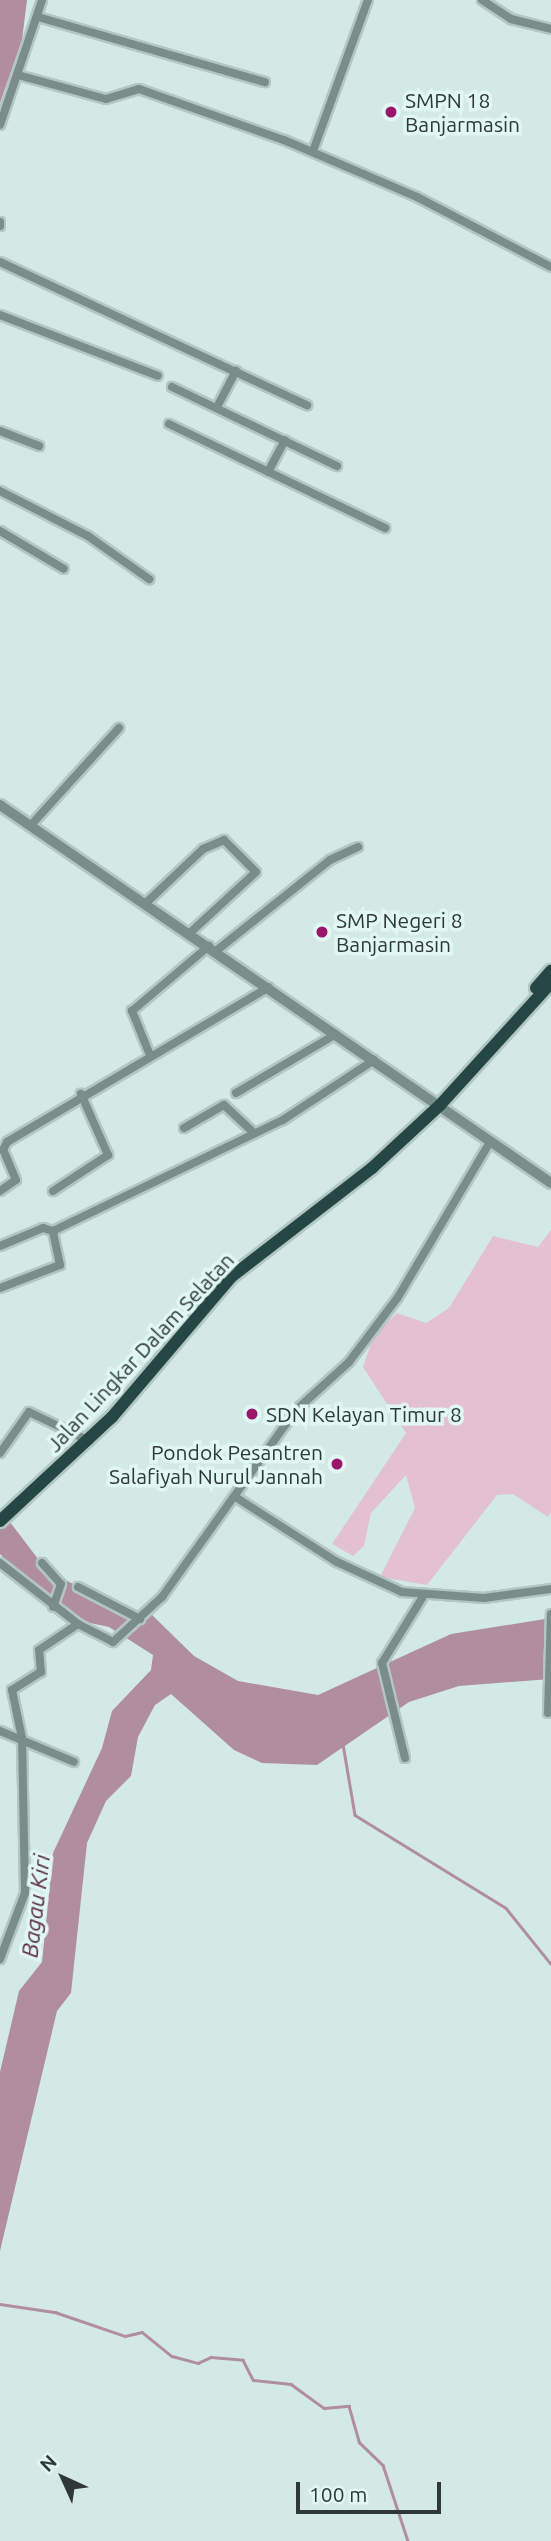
<!DOCTYPE html>
<html>
<head>
<meta charset="utf-8">
<style>
	body { margin:0 }
	#map { position:relative; width:551px; height:2541px; overflow:hidden; background:#d3e9e6; font-family:Ubuntu,sans-serif }
	div>[style] { position:absolute }
	.green>* { inset:0; background:#e4c1d2 }
	.water>* { inset:0; background:#b18e9f }
	.stream>* { height:2.5px; margin:-1.25px; padding:0 1.25px; transform-origin:1.25px; border-radius:1.25px; background:#b18e9f }
	.roads { filter:drop-shadow(2px 0 #b2c6c3) drop-shadow(-2px 0 #b2c6c3) drop-shadow(0 2px #b2c6c3) drop-shadow(0 -2px #b2c6c3) }
	.minor>* { height:8px; margin:-4px; padding:0 4px; transform-origin:4px; border-radius:4px; background:#7a8d8a }
	.tertiary>* { height:10px; margin:-5px; padding:0 5px; transform-origin:5px; border-radius:5px; background:#7a8d8a }
	.primary>* { height:12px; margin:-6px; padding:0 6px; transform-origin:6px; border-radius:6px; background:#244743 }
	.dots>* { width:19px; height:19px; translate:-50% -50%; box-sizing:border-box; border:4px solid #e0f7f4; border-radius:50% }
	span { translate:-50% -50%; white-space:nowrap; text-align:center; line-height:1.15; -webkit-text-stroke:7px #e0f7f4; paint-order:stroke }
	.poi-label { font-size:21px; color:#2f3837 }
	.left { translate:0 -50%; text-align:left }
	.right { translate:-100% -50%; text-align:right }
	.street-label { font-size:21px; color:#2f3837 }
	.water-label { font-size:23px; color:#5b2b45; font-style:italic }
	.north { position:absolute; left:28px; top:2443px; width:70px; height:70px; -webkit-text-stroke:5px #e0f7f4; paint-order:stroke; rotate:315deg; font-size:19px; font-weight:700; line-height:28px; text-align:center; color:#2f3837 }
	.north::after { content:''; display:block; margin:auto; width:24px; height:32px; background:#2f3837; clip-path:polygon(50% 0,100% 100%,50% 72%,0 100%) }
	.scale { position:absolute; left:296px; top:2482px; width:145px; height:32px; box-sizing:border-box; border:4px solid #2f3837; border-top:0; padding-left:9px; font-size:21px; line-height:24px; white-space:nowrap; color:#2f3837; -webkit-text-stroke:5px #e0f7f4; paint-order:stroke }
</style>
</head>
<body>
<div id="map">
	<div class="green">
		<div style="clip-path:polygon(551px 1230px,551px 1512px,548px 1517px,513px 1494px,497px 1495px,427px 1585px,380px 1577px,415px 1508px,406px 1475px,371px 1513px,364px 1546px,353px 1556px,332px 1544px,406px 1433px,363px 1367px,374px 1335px,397px 1313px,426px 1323px,449px 1308px,493px 1236px,538px 1247px)"></div>
	</div>
	<div class="water">
		<div style="clip-path:polygon(0 0,27px 0,22px 40px,0 103px)"></div>
		<div style="clip-path:polygon(0 1509px,48px 1572px,135px 1613px,149px 1612px,194px 1656px,238px 1681px,318px 1695px,451px 1634px,551px 1618px,551px 1679px,459px 1686px,409px 1702px,317px 1765px,262px 1763px,234px 1750px,171px 1694px,155px 1705px,138px 1737px,131px 1776px,106px 1801px,87px 1843px,71px 1993px,57px 2011px,0 2251px,0 2072px,19px 1991px,42px 1962px,53px 1853px,102px 1748px,112px 1711px,151px 1670px,153px 1655px,109px 1627px,76px 1620px,22px 1577px,0 1554px)"></div>
	</div>
	<div class="stream">
		<div style="left:343px;top:1744px;width:72px;rotate:80.4deg"></div>
		<div style="left:355px;top:1815px;width:177px;rotate:31.6deg"></div>
		<div style="left:506px;top:1908px;width:72px;rotate:51.2deg"></div>
		<div style="left:0;top:2304px;width:56px;rotate:8.3deg"></div>
		<div style="left:55px;top:2312px;width:74px;rotate:18.9deg"></div>
		<div style="left:125px;top:2336px;width:17px;rotate:-13deg"></div>
		<div style="left:142px;top:2332px;width:38px;rotate:39deg"></div>
		<div style="left:172px;top:2356px;width:27px;rotate:15deg"></div>
		<div style="left:198px;top:2363px;width:14px;rotate:-25deg"></div>
		<div style="left:211px;top:2357px;width:32px;rotate:5deg"></div>
		<div style="left:243px;top:2360px;width:22px;rotate:63deg"></div>
		<div style="left:253px;top:2380px;width:38px;rotate:6deg"></div>
		<div style="left:291px;top:2384px;width:41px;rotate:36deg"></div>
		<div style="left:324px;top:2408px;width:25px;rotate:-5deg"></div>
		<div style="left:349px;top:2406px;width:37px;rotate:74deg"></div>
		<div style="left:359px;top:2442px;width:33px;rotate:44deg"></div>
		<div style="left:383px;top:2465px;width:80px;rotate:71.8deg"></div>
	</div>
	<div class="roads">
		<div class="minor">
			<div style="left:482px;top:0;width:35px;rotate:33deg"></div>
			<div style="left:511px;top:19px;width:41px;rotate:14deg"></div>
			<div style="left:38px;top:17px;width:236px;rotate:16deg"></div>
			<div style="left:18px;top:75px;width:91px;rotate:15.3deg"></div>
			<div style="left:106px;top:99px;width:34px;rotate:-17deg"></div>
			<div style="left:139px;top:89px;width:154px;rotate:19.4deg"></div>
			<div style="left:284px;top:140px;width:145px;rotate:23.2deg"></div>
			<div style="left:417px;top:197px;width:151px;rotate:27.6deg"></div>
			<div style="left:0;top:125px;width:132px;rotate:-71.4deg"></div>
			<div style="left:313px;top:151px;width:161px;rotate:-70deg"></div>
			<div style="left:0;top:222px;width:4px;rotate:90deg"></div>
			<div style="left:0;top:262px;width:339px;rotate:25deg"></div>
			<div style="left:0;top:315px;width:169px;rotate:21.1deg"></div>
			<div style="left:172px;top:387px;width:183px;rotate:25.6deg"></div>
			<div style="left:217px;top:407px;width:41px;rotate:-62.2deg"></div>
			<div style="left:169px;top:424px;width:240px;rotate:25.7deg"></div>
			<div style="left:0;top:431px;width:42px;rotate:21deg"></div>
			<div style="left:268px;top:472px;width:36px;rotate:-62deg"></div>
			<div style="left:0;top:491px;width:99px;rotate:27.1deg"></div>
			<div style="left:88px;top:536px;width:75px;rotate:35.2deg"></div>
			<div style="left:0;top:531px;width:74px;rotate:30.7deg"></div>
			<div style="left:31px;top:825px;width:131px;rotate:-47.8deg"></div>
			<div style="left:147px;top:902px;width:77px;rotate:-43.4deg"></div>
			<div style="left:203px;top:849px;width:23px;rotate:-23deg"></div>
			<div style="left:224px;top:840px;width:45px;rotate:45deg"></div>
			<div style="left:256px;top:872px;width:90px;rotate:137.3deg"></div>
			<div style="left:216px;top:951px;width:146px;rotate:-38.6deg"></div>
			<div style="left:330px;top:860px;width:31px;rotate:-25deg"></div>
			<div style="left:150px;top:1055px;width:48px;rotate:-112.2deg"></div>
			<div style="left:132px;top:1011px;width:101px;rotate:-40.2deg"></div>
			<div style="left:236px;top:1093px;width:116px;rotate:-30.5deg"></div>
			<div style="left:184px;top:1128px;width:46px;rotate:-29.9deg"></div>
			<div style="left:224px;top:1105px;width:41px;rotate:43deg"></div>
			<div style="left:0;top:1191px;width:19px;rotate:-35deg"></div>
			<div style="left:16px;top:1180px;width:33px;rotate:-113deg"></div>
			<div style="left:3px;top:1150px;width:9px;rotate:-63deg"></div>
			<div style="left:7px;top:1142px;width:304px;rotate:-30.6deg"></div>
			<div style="left:53px;top:1191px;width:66px;rotate:-33.2deg"></div>
			<div style="left:108px;top:1155px;width:67px;rotate:-113.9deg"></div>
			<div style="left:0;top:1246px;width:47px;rotate:-22.7deg"></div>
			<div style="left:43px;top:1228px;width:10px;rotate:17deg"></div>
			<div style="left:53px;top:1231px;width:255px;rotate:-25.8deg"></div>
			<div style="left:283px;top:1120px;width:109px;rotate:-33.4deg"></div>
			<div style="left:0;top:1288px;width:64px;rotate:-21deg"></div>
			<div style="left:60px;top:1265px;width:35px;rotate:-102deg"></div>
			<div style="left:0;top:1453px;width:50px;rotate:-54.7deg"></div>
			<div style="left:29px;top:1412px;width:67px;rotate:25.8deg"></div>
			<div style="left:237px;top:1498px;width:117px;rotate:32.7deg"></div>
			<div style="left:335px;top:1561px;width:74px;rotate:24.8deg"></div>
			<div style="left:402px;top:1592px;width:82px;rotate:4.2deg"></div>
			<div style="left:484px;top:1598px;width:68px;rotate:-7.7deg"></div>
			<div style="left:0;top:1563px;width:99px;rotate:38deg"></div>
			<div style="left:42px;top:1563px;width:28px;rotate:48deg"></div>
			<div style="left:61px;top:1584px;width:24px;rotate:109deg"></div>
			<div style="left:78px;top:1587px;width:70px;rotate:27.3deg"></div>
			<div style="left:548px;top:1713px;width:99px;rotate:-88.3deg"></div>
			<div style="left:0;top:1731px;width:80px;rotate:22.7deg"></div>
			<div style="left:405px;top:1758px;width:98px;rotate:-103.6deg"></div>
			<div style="left:382px;top:1663px;width:80px;rotate:-58.3deg"></div>
			<div style="left:0;top:1959px;width:71px;rotate:-69.3deg"></div>
			<div style="left:25px;top:1893px;width:155px;rotate:-91.1deg"></div>
			<div style="left:22px;top:1738px;width:49px;rotate:-101.8deg"></div>
			<div style="left:12px;top:1690px;width:34px;rotate:-32deg"></div>
			<div style="left:41px;top:1672px;width:22px;rotate:-95deg"></div>
			<div style="left:39px;top:1650px;width:47px;rotate:-33.7deg"></div>
			<div style="left:78px;top:1624px;width:39px;rotate:27deg"></div>
			<div style="left:113px;top:1642px;width:67px;rotate:-42.6deg"></div>
			<div style="left:162px;top:1597px;width:229px;rotate:-54.4deg"></div>
			<div style="left:295px;top:1411px;width:73px;rotate:-42.2deg"></div>
			<div style="left:349px;top:1362px;width:81px;rotate:-53deg"></div>
			<div style="left:398px;top:1297px;width:180px;rotate:-59.3deg"></div>
		</div>
		<div class="tertiary">
			<div style="left:0;top:805px;width:668px;rotate:34.45deg"></div>
		</div>
		<div class="primary">
			<div style="left:536px;top:988px;width:23px;rotate:-49deg"></div>
			<div style="left:0;top:1521px;width:153px;rotate:-42.9deg"></div>
			<div style="left:112px;top:1417px;width:184px;rotate:-49.6deg"></div>
			<div style="left:231px;top:1277px;width:178px;rotate:-37.7deg"></div>
			<div style="left:372px;top:1168px;width:93px;rotate:-42.8deg"></div>
			<div style="left:440px;top:1105px;width:165px;rotate:-47.7deg"></div>
		</div>
	</div>
	<div class="dots">
		<div style="left:391px;top:112px;background:#99166b"></div>
		<div style="left:322px;top:932px;background:#99166b"></div>
		<div style="left:252px;top:1414px;background:#99166b"></div>
		<div style="left:337px;top:1464px;background:#99166b"></div>
	</div>
	<div class="poi-label">
		<span class="left" style="left:405px;top:112px">SMPN 18<br>Banjarmasin</span>
		<span class="left" style="left:336px;top:932px">SMP Negeri 8<br>Banjarmasin</span>
		<span class="left" style="left:266px;top:1414px">SDN Kelayan Timur 8</span>
		<span class="right" style="left:323px;top:1464px">Pondok Pesantren<br>Salafiyah Nurul Jannah</span>
	</div>
	<div class="street-label">
		<span style="left:140px;top:1352px;rotate:-47deg">Jalan Lingkar Dalam Selatan</span>
	</div>
	<div class="water-label">
		<span style="left:36px;top:1906px;rotate:-83deg">Bagau Kiri</span>
	</div>
	<div class="north">N</div>
	<div class="scale">100 m</div>
</div>
</body>
</html>
